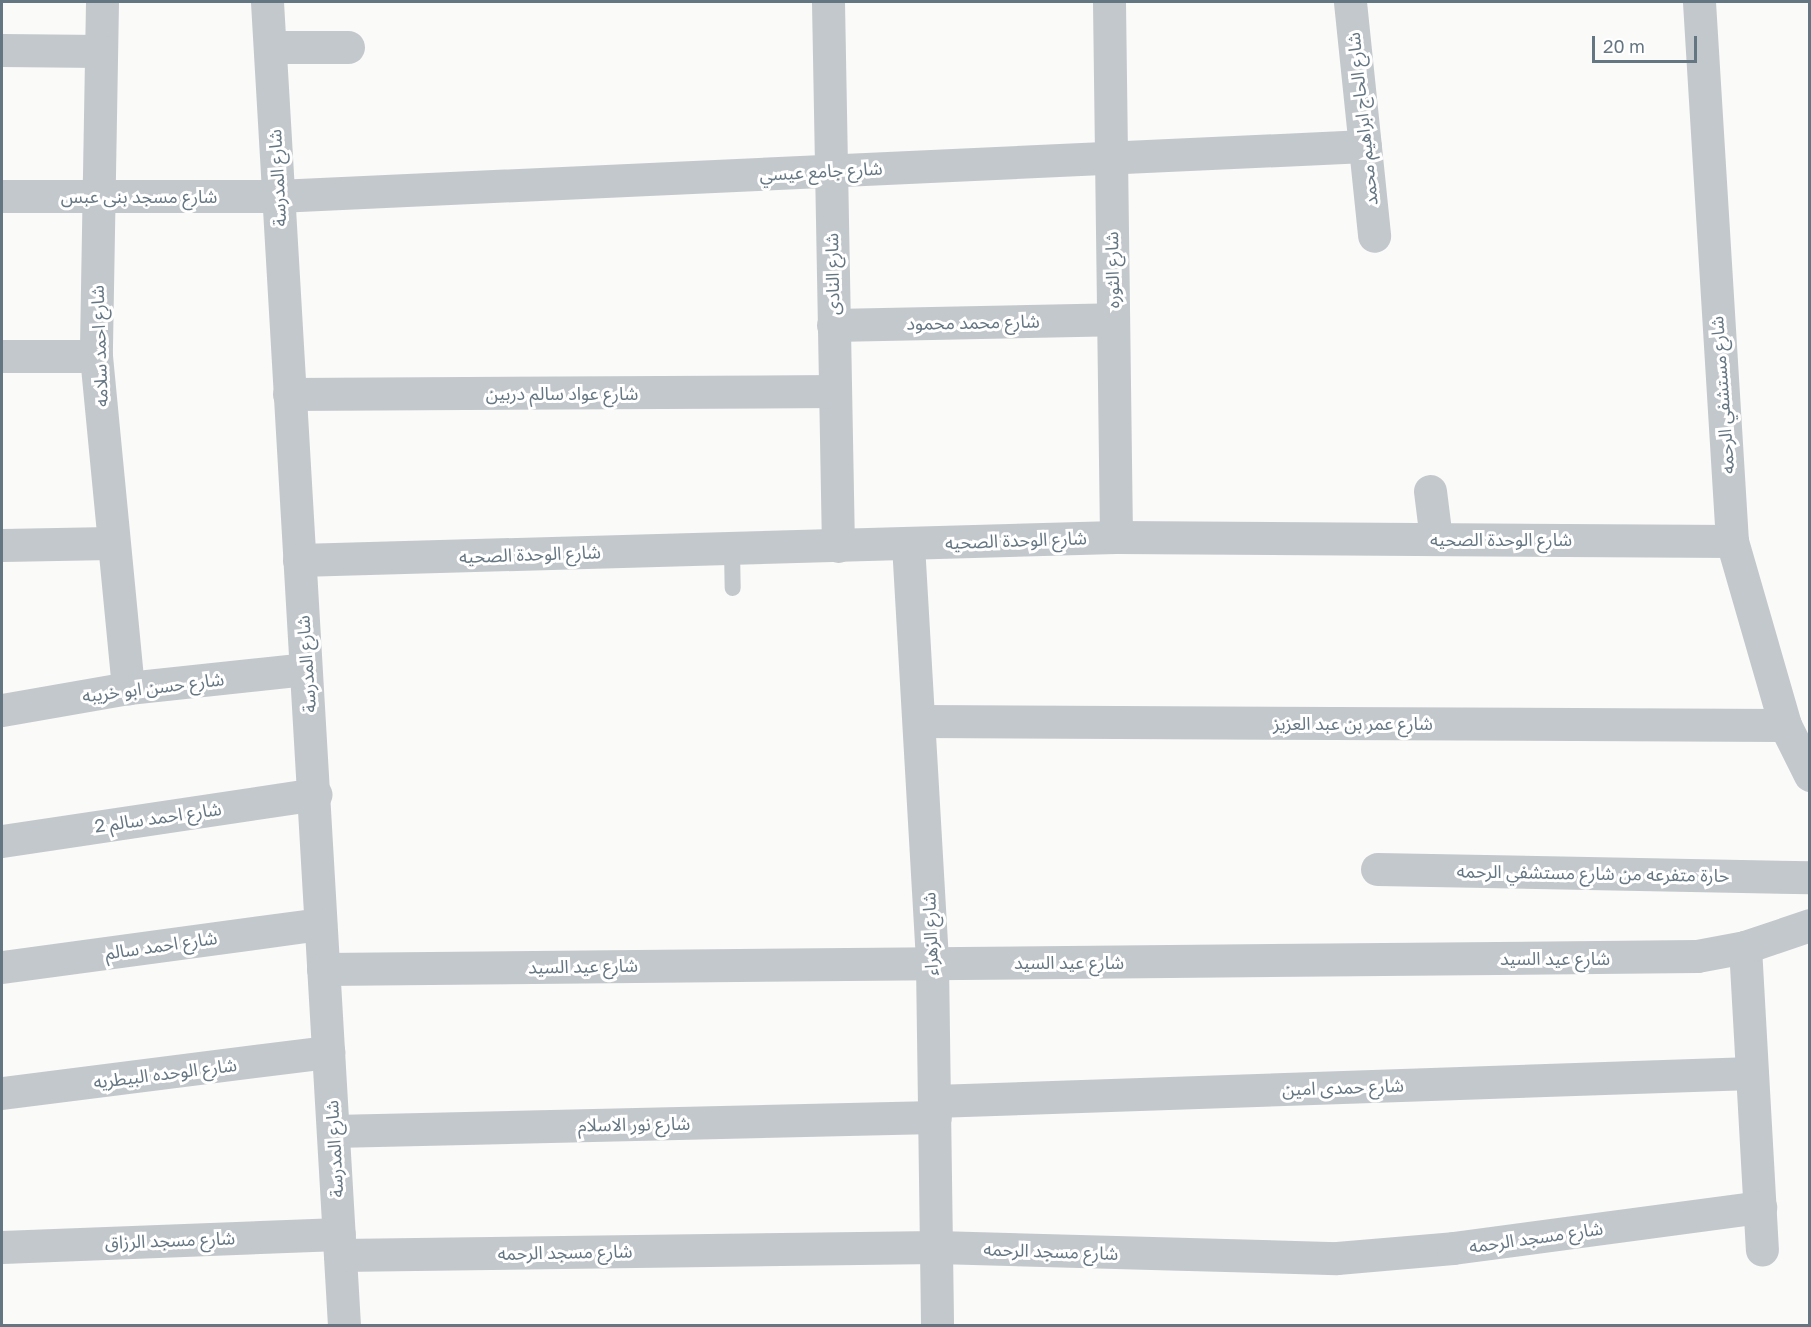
<!DOCTYPE html>
<html>
<head>
<meta charset="utf-8">
<style>
	body { margin:0 }
	#map { position:relative; width:1811px; height:1327px; overflow:hidden; background:#fafaf8; font-family:"Golos Text","Noto Sans Arabic",sans-serif }
	div>[style] { position:absolute }
	.service>* { height:16px; margin:-8px; padding:0 8px; transform-origin:8px; border-radius:8px; background:#c3c8cc }
	.minor>* { height:33px; margin:-16.5px; padding:0 16.5px; transform-origin:16.5px; border-radius:16.5px; background:#c3c8cc }
	span { translate:-50% -50%; white-space:nowrap; text-align:center; line-height:1.15; -webkit-text-stroke:6px #fff; paint-order:stroke }
	.street-label { font-size:18px; color:#657683 }
	.frame { position:absolute; inset:0; border:3px solid #657683; pointer-events:none }
	.scale { position:absolute; left:1592px; top:36px; width:105px; height:27px; box-sizing:border-box; border:3px solid #657683; border-top:0; padding-left:8px; font-size:18px; line-height:21px; white-space:nowrap; color:#657683; -webkit-text-stroke:4px #fff; paint-order:stroke }
</style>
</head>
<body>
<div id="map">
	<div class="service">
		<div style="left:732px;top:549px;width:39px;rotate:89deg"></div>
	</div>
	<div class="minor">
		<div style="left:102px;top:2px;width:354px;rotate:91deg"></div>
		<div style="left:96px;top:356px;width:334px;rotate:84.5deg"></div>
		<div style="left:267px;top:2px;width:1326px;rotate:86.67deg"></div>
		<div style="left:828px;top:2px;width:544px;rotate:88.95deg"></div>
		<div style="left:1109px;top:2px;width:535px;rotate:89.25deg"></div>
		<div style="left:1350px;top:2px;width:235px;rotate:84.1deg"></div>
		<div style="left:1699px;top:2px;width:540px;rotate:86.5deg"></div>
		<div style="left:1732px;top:541px;width:191px;rotate:73.9deg"></div>
		<div style="left:1785px;top:725px;width:56px;rotate:63.4deg"></div>
		<div style="left:271px;top:47px;width:77px"></div>
		<div style="left:2px;top:50px;width:99px;rotate:0.6deg"></div>
		<div style="left:2px;top:196px;width:275px"></div>
		<div style="left:277px;top:196px;width:1089px;rotate:-2.63deg"></div>
		<div style="left:833px;top:325px;width:280px;rotate:-1.2deg"></div>
		<div style="left:2px;top:356px;width:94px"></div>
		<div style="left:289px;top:394px;width:546px;rotate:-0.31deg"></div>
		<div style="left:1430px;top:491px;width:48px;rotate:82.9deg"></div>
		<div style="left:908px;top:544px;width:420px;rotate:86.7deg"></div>
		<div style="left:932px;top:963px;width:363px;rotate:89.2deg"></div>
		<div style="left:2px;top:545px;width:109px;rotate:-1.1deg"></div>
		<div style="left:299px;top:560px;width:817px;rotate:-1.61deg"></div>
		<div style="left:1116px;top:537px;width:616px;rotate:0.37deg"></div>
		<div style="left:2px;top:710px;width:128px;rotate:-9.9deg"></div>
		<div style="left:128px;top:688px;width:178px;rotate:-6.1deg"></div>
		<div style="left:921px;top:721px;width:864px;rotate:0.27deg"></div>
		<div style="left:2px;top:841px;width:317px;rotate:-8.5deg"></div>
		<div style="left:1377px;top:869px;width:433px;rotate:1.1deg"></div>
		<div style="left:1745px;top:947px;width:303px;rotate:86.8deg"></div>
		<div style="left:2px;top:967px;width:321px;rotate:-7.7deg"></div>
		<div style="left:323px;top:969px;width:1374px;rotate:-0.54deg"></div>
		<div style="left:1697px;top:956px;width:49px;rotate:-10.6deg"></div>
		<div style="left:1745px;top:947px;width:69px;rotate:-18.7deg"></div>
		<div style="left:2px;top:1093px;width:329px;rotate:-7.2deg"></div>
		<div style="left:934px;top:1101px;width:818px;rotate:-1.96deg"></div>
		<div style="left:333px;top:1131px;width:602px;rotate:-1.33deg"></div>
		<div style="left:2px;top:1247px;width:337px;rotate:-2.2deg"></div>
		<div style="left:340px;top:1255px;width:597px;rotate:-0.77deg"></div>
		<div style="left:937px;top:1247px;width:400px;rotate:1.6deg"></div>
		<div style="left:1337px;top:1258px;width:116px;rotate:-4.9deg"></div>
		<div style="left:1453px;top:1248px;width:310px;rotate:-7.6deg"></div>
	</div>
	<div class="street-label">
		<span style="left:1362px;top:119px;rotate:-96deg">شارع الحاج ابراهيم محمد</span>
		<span style="left:821px;top:171px;rotate:-3deg">شارع جامع عيسي</span>
		<span style="left:277px;top:178px;rotate:-93deg">شارع المدرسة</span>
		<span style="left:139px;top:196px">شارع مسجد بنى عبس</span>
		<span style="left:1112px;top:270px;rotate:-91deg">شارع الثوره</span>
		<span style="left:832px;top:274px;rotate:-91deg">شارع النادى</span>
		<span style="left:973px;top:322px;rotate:-1deg">شارع محمد محمود</span>
		<span style="left:99px;top:346px;rotate:-92deg">شارع احمد سلامه</span>
		<span style="left:562px;top:393px">شارع عواد سالم دربين</span>
		<span style="left:1722px;top:395px;rotate:-94deg">شارع مستشفي الرحمه</span>
		<span style="left:1501px;top:539px">شارع الوحدة الصحيه</span>
		<span style="left:1016px;top:540px;rotate:-2deg">شارع الوحدة الصحيه</span>
		<span style="left:530px;top:554px;rotate:-2deg">شارع الوحدة الصحيه</span>
		<span style="left:306px;top:664px;rotate:-94deg">شارع المدرسة</span>
		<span style="left:153px;top:687px;rotate:-7deg">شارع حسن ابو خريبه</span>
		<span style="left:1353px;top:723px">شارع عمر بن عبد العزيز</span>
		<span style="left:158px;top:817px;rotate:-8deg">شارع احمد سالم 2</span>
		<span style="left:1593px;top:873px;rotate:1deg">حارة متفرعه من شارع مستشفي الرحمه</span>
		<span style="left:930px;top:934px;rotate:-92deg">شارع الزهراء</span>
		<span style="left:161px;top:945px;rotate:-8deg">شارع احمد سالم</span>
		<span style="left:1555px;top:958px">شارع عيد السيد</span>
		<span style="left:1069px;top:962px">شارع عيد السيد</span>
		<span style="left:583px;top:966px;rotate:-1deg">شارع عيد السيد</span>
		<span style="left:165px;top:1073px;rotate:-7deg">شارع الوحده البيطريه</span>
		<span style="left:1343px;top:1087px;rotate:-2deg">شارع حمدى امين</span>
		<span style="left:634px;top:1124px;rotate:-1deg">شارع نور الاسلام</span>
		<span style="left:334px;top:1149px;rotate:-93deg">شارع المدرسة</span>
		<span style="left:1536px;top:1237px;rotate:-8deg">شارع مسجد الرحمه</span>
		<span style="left:170px;top:1240px;rotate:-2deg">شارع مسجد الرزاق</span>
		<span style="left:1051px;top:1251px;rotate:2deg">شارع مسجد الرحمه</span>
		<span style="left:565px;top:1252px;rotate:-1deg">شارع مسجد الرحمه</span>
	</div>
	<div class="frame"></div>
	<div class="scale">20 m</div>
</div>
</body>
</html>
